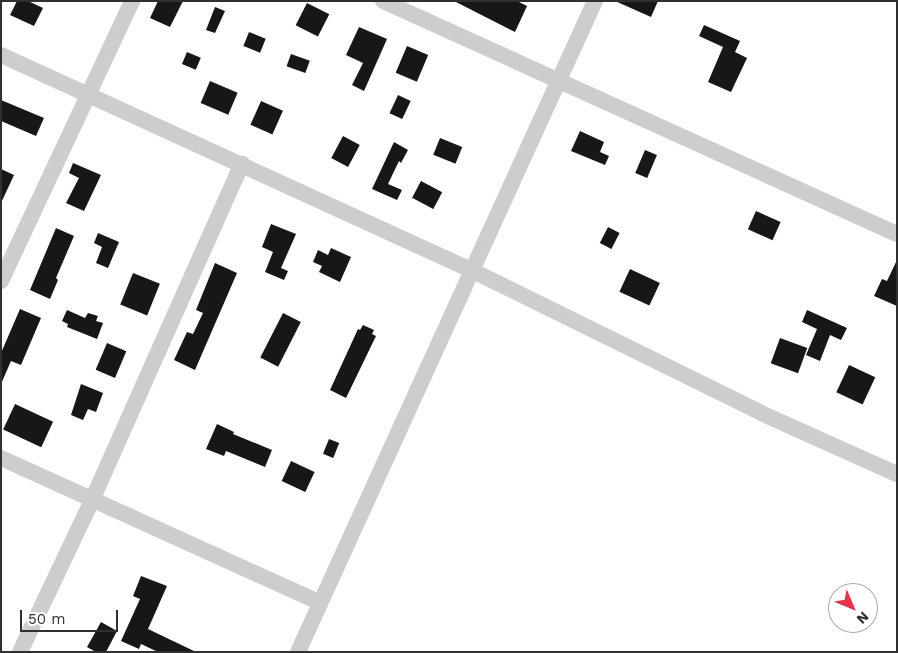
<!DOCTYPE html>
<html>
<head>
<meta charset="utf-8">
<style>
	body { margin:0 }
	#map { position:relative; width:898px; height:653px; overflow:hidden; background:#fff; font-family:"Work Sans",sans-serif }
	div>[style] { position:absolute }
	.building>* { inset:0; background:#171717; transform-origin:0 0 }
	.minor>* { height:16px; margin:-8px; padding:0 8px; transform-origin:8px; border-radius:8px; background:#cdcdcd }
	span { translate:-50% -50%; white-space:nowrap; text-align:center; line-height:1.15; -webkit-text-stroke:5px #fff; paint-order:stroke }
	.frame { position:absolute; inset:0; border:2px solid #303030; pointer-events:none }
	.north { position:absolute; left:828px; top:583px; width:50px; height:50px; box-sizing:border-box; background:#fff; border:1px solid #acacac; border-radius:50%; rotate:135deg; font-size:14px; font-weight:700; line-height:20px; text-align:center; color:#303030 }
	.north::after { content:''; display:block; margin:auto; width:18px; height:22px; background:#e6324b; clip-path:polygon(50% 0,100% 100%,50% 72%,0 100%) }
	.scale { position:absolute; left:20px; top:610px; width:98px; height:22px; box-sizing:border-box; border:2px solid #303030; border-top:0; padding-left:6px; font-size:15px; line-height:18px; white-space:nowrap; color:#303030; -webkit-text-stroke:4px #fff; paint-order:stroke }
</style>
</head>
<body>
<div id="map">
	<div class="building">
		<div style="clip-path:polygon(17px 1px,28px 1px,43px 8px,34px 26px,10px 15px)"></div>
		<div style="clip-path:polygon(158px 1px,183px 1px,170px 27px,150px 18px)"></div>
		<div style="clip-path:polygon(454px 1px,517px 1px,527px 6px,515px 32px)"></div>
		<div style="clip-path:polygon(615px 1px,658px 1px,651px 17px)"></div>
		<div style="left:307px;top:3px;width:25px;height:25px;rotate:27deg"></div>
		<div style="clip-path:polygon(215px 7px,225px 11px,215px 33px,206px 30px)"></div>
		<div style="clip-path:polygon(704px 25px,740px 41px,735px 52px,747px 58px,731px 92px,708px 82px,723px 47px,699px 36px)"></div>
		<div style="clip-path:polygon(359px 27px,387px 39px,364px 91px,352px 85px,363px 63px,346px 55px)"></div>
		<div style="left:249px;top:32px;width:18px;height:15px;rotate:22deg"></div>
		<div style="left:407px;top:46px;width:23px;height:29px;rotate:23deg"></div>
		<div style="left:187px;top:52px;width:15px;height:13px;rotate:23deg"></div>
		<div style="left:291px;top:54px;width:20px;height:13px;rotate:20deg"></div>
		<div style="left:210px;top:81px;width:30px;height:24px;rotate:23deg"></div>
		<div style="left:398px;top:95px;width:14px;height:20px;rotate:25deg"></div>
		<div style="clip-path:polygon(1px 100px,44px 118px,36px 136px,1px 121px)"></div>
		<div style="left:261px;top:101px;width:24px;height:26px;rotate:24deg"></div>
		<div style="clip-path:polygon(580px 131px,604px 142px,600px 152px,609px 156px,605px 165px,571px 151px)"></div>
		<div style="left:343px;top:136px;width:19px;height:25px;rotate:28deg"></div>
		<div style="left:440px;top:138px;width:24px;height:18px;rotate:22deg"></div>
		<div style="clip-path:polygon(394px 142px,408px 150px,401px 163px,399px 161px,388px 184px,402px 190px,397px 200px,372px 189px)"></div>
		<div style="left:645px;top:150px;width:13px;height:25px;rotate:23deg"></div>
		<div style="clip-path:polygon(73px 163px,101px 175px,84px 211px,66px 203px,79px 178px,69px 173px)"></div>
		<div style="clip-path:polygon(1px 169px,14px 175px,1px 203px)"></div>
		<div style="left:421px;top:181px;width:24px;height:19px;rotate:28deg"></div>
		<div style="left:756px;top:211px;width:27px;height:20px;rotate:24deg"></div>
		<div style="clip-path:polygon(271px 224px,296px 234px,281px 268px,288px 271px,284px 280px,265px 272px,273px 252px,262px 247px)"></div>
		<div style="left:608px;top:227px;width:13px;height:18px;rotate:27deg"></div>
		<div style="clip-path:polygon(56px 228px,74px 236px,56px 278px,58px 280px,50px 299px,30px 290px)"></div>
		<div style="clip-path:polygon(98px 233px,119px 242px,108px 268px,96px 263px,102px 247px,94px 243px)"></div>
		<div style="clip-path:polygon(331px 248px,351px 257px,340px 282px,319px 272px,322px 266px,313px 262px,318px 250px,328px 255px)"></div>
		<div style="clip-path:polygon(897px 260px,897px 306px,874px 296px,882px 279px,887px 281px)"></div>
		<div style="clip-path:polygon(215px 263px,237px 273px,195px 370px,174px 360px,187px 332px,193px 334px,203px 313px,196px 310px)"></div>
		<div style="left:630px;top:269px;width:33px;height:25px;rotate:25deg"></div>
		<div style="left:133px;top:273px;width:29px;height:34px;rotate:22deg"></div>
		<div style="clip-path:polygon(20px 309px,41px 318px,21px 365px,11px 361px,1px 384px,1px 353px)"></div>
		<div style="clip-path:polygon(67px 310px,85px 318px,88px 313px,98px 316px,96px 321px,103px 323px,97px 339px,67px 327px,68px 324px,62px 321px)"></div>
		<div style="clip-path:polygon(807px 310px,847px 328px,841px 340px,830px 335px,820px 361px,806px 355px,817px 329px,802px 322px)"></div>
		<div style="left:283px;top:313px;width:20px;height:50px;rotate:27deg"></div>
		<div style="clip-path:polygon(363px 325px,374px 330px,372px 334px,376px 336px,346px 398px,330px 390px,358px 329px,360px 330px)"></div>
		<div style="left:780px;top:338px;width:29px;height:27px;rotate:20deg"></div>
		<div style="left:107px;top:343px;width:21px;height:29px;rotate:23deg"></div>
		<div style="left:849px;top:365px;width:29px;height:30px;rotate:25deg"></div>
		<div style="clip-path:polygon(81px 384px,103px 393px,96px 412px,88px 409px,83px 420px,71px 415px)"></div>
		<div style="left:15px;top:404px;width:42px;height:28px;rotate:25deg"></div>
		<div style="clip-path:polygon(217px 424px,234px 432px,233px 434px,272px 450px,265px 467px,226px 451px,224px 456px,206px 449px)"></div>
		<div style="left:329px;top:439px;width:11px;height:16px;rotate:22deg"></div>
		<div style="left:291px;top:461px;width:26px;height:22px;rotate:25deg"></div>
		<div style="clip-path:polygon(141px 576px,167px 586px,148px 629px,196px 652px,158px 652px,141px 644px,139px 649px,121px 641px,140px 599px,133px 596px)"></div>
		<div style="clip-path:polygon(101px 622px,117px 631px,106px 652px,96px 652px,87px 647px)"></div>
	</div>
	<div class="minor">
		<div style="left:383px;top:1px;width:564px;rotate:24.39deg"></div>
		<div style="left:1px;top:55px;width:517px;rotate:24.58deg"></div>
		<div style="left:471px;top:270px;width:323px;rotate:26.2deg"></div>
		<div style="left:761px;top:413px;width:149px;rotate:24.2deg"></div>
		<div style="left:1px;top:281px;width:309px;rotate:-64.9deg"></div>
		<div style="left:1px;top:458px;width:350px;rotate:24.4deg"></div>
		<div style="left:20px;top:652px;width:170px;rotate:-64.6deg"></div>
		<div style="left:93px;top:498px;width:366px;rotate:-66deg"></div>
		<div style="left:298px;top:652px;width:716px;rotate:-65.48deg"></div>
	</div>
	<div class="frame"></div>
	<div class="north">N</div>
	<div class="scale">50 m</div>
</div>
</body>
</html>
